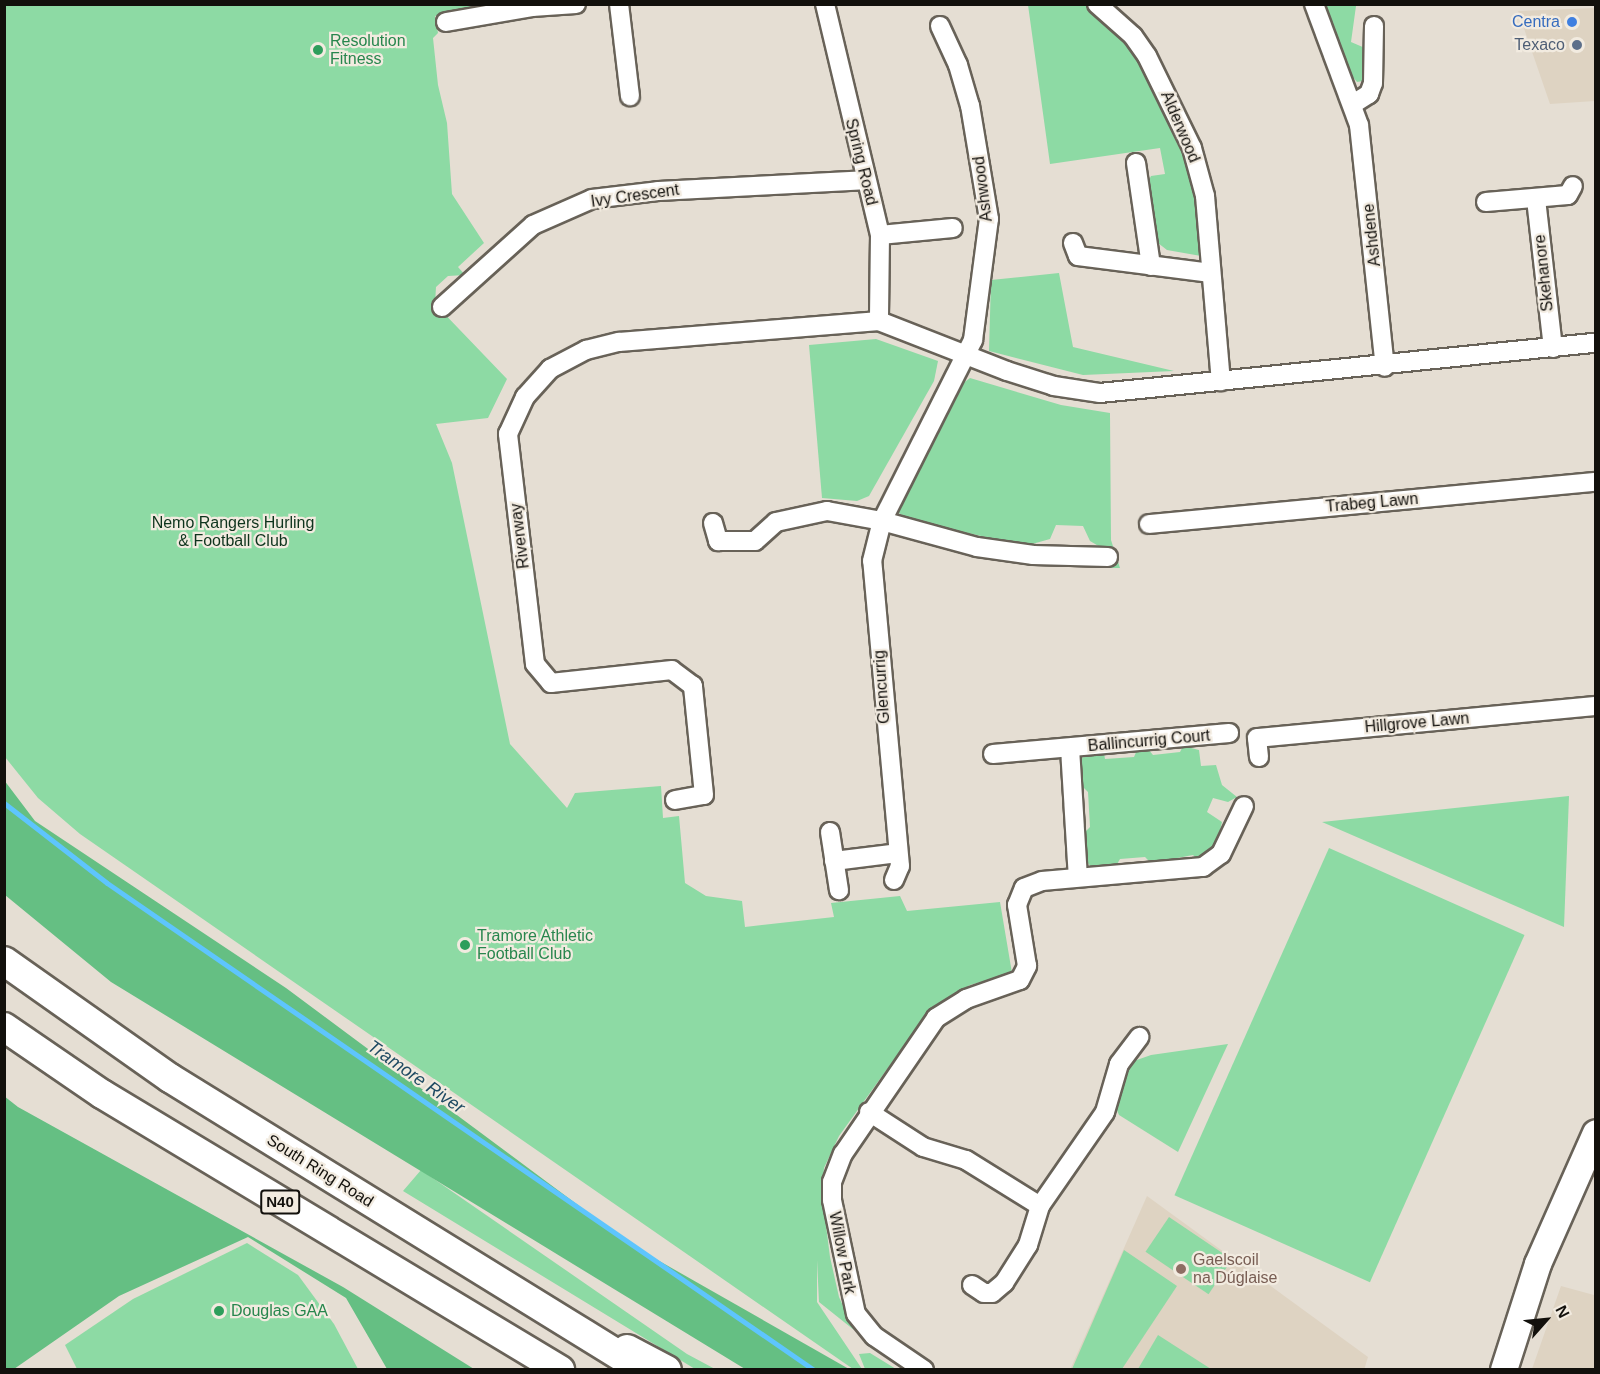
<!DOCTYPE html>
<html>
<head>
<meta charset="utf-8">
<style>
	body { margin:0 }
	#map { position:relative; width:1600px; height:1374px; overflow:hidden; background:#e5ded3; font-family:Arial,sans-serif }
	div>[style] { position:absolute }
	.built>* { inset:0; background:#ded3c2 }
	.green>* { inset:0; background:#8ddaa4; transform-origin:0 0 }
	.forest>* { inset:0; background:#65bf83 }
	.stream>* { height:5px; margin:-2.5px; padding:0 2.5px; transform-origin:2.5px; border-radius:2.5px; background:#5ec5fd }
	.roads { filter:drop-shadow(2px 0 #686258) drop-shadow(-2px 0 #686258) drop-shadow(0 2px #686258) drop-shadow(0 -2px #686258) }
	.minor>* { height:18px; margin:-9px; padding:0 9px; transform-origin:9px; border-radius:9px; background:#fff }
	.secondary>* { height:26px; margin:-13px; padding:0 13px; transform-origin:13px; border-radius:13px; background:#fff }
	.trunk>* { height:28px; margin:-14px; padding:0 14px; transform-origin:14px; border-radius:14px; background:#fff }
	.dots>* { width:16px; height:16px; translate:-50% -50%; box-sizing:border-box; border:3px solid #f2ebe0; border-radius:50% }
	span { translate:-50% -50%; white-space:nowrap; text-align:center; line-height:1.15; -webkit-text-stroke:4.5px #f2ebe0; paint-order:stroke }
	.shield-label span { padding:2px 4px; background:#f2ebe0; border:2px solid; border-radius:4px; -webkit-text-stroke-width:0 }
	.shield-label { font-size:15px; color:#12100c; font-weight:700 }
	.shop-label { font-size:16px; color:#366cbe }
	.right { translate:-100% -50%; text-align:right }
	.leisure-label { font-size:16px; color:#27864d }
	.left { translate:0 -50%; text-align:left }
	.service-label { font-size:16px; color:#4e5e75 }
	.street-label { font-size:16px; color:#12100c }
	.park-label { font-size:16px; color:#0e341d }
	.education-label { font-size:16px; color:#785e54 }
	.water-label { font-size:18px; color:#204b63; font-style:italic }
	.frame { position:absolute; inset:0; border:6px solid #12100c; pointer-events:none }
	.north { position:absolute; left:1516px; top:1290px; width:60px; height:60px; -webkit-text-stroke:4px #f2ebe0; paint-order:stroke; rotate:63deg; font-size:16px; font-weight:700; line-height:24px; text-align:center; color:#12100c }
	.north::after { content:''; display:block; margin:auto; width:21px; height:27px; background:#12100c; clip-path:polygon(50% 0,100% 100%,50% 72%,0 100%) }
</style>
</head>
<body>
<div id="map">
	<div class="built">
		<div style="clip-path:polygon(1595px 8px,1595px 101px,1550px 104px,1518px 11px)"></div>
		<div style="clip-path:polygon(1147px 1196px,1368px 1357px,1364px 1370px,1070px 1370px)"></div>
		<div style="clip-path:polygon(1561px 1286px,1594px 1295px,1595px 1293px,1595px 1369px,1532px 1369px)"></div>
	</div>
	<div class="green">
		<div style="clip-path:polygon(4px 5px,512px 5px,435px 16px,438px 33px,433px 38px,438px 85px,447px 123px,452px 194px,484px 243px,458px 267px,465px 275px,448px 276px,436px 287px,435px 304px,507px 379px,488px 418px,436px 424px,452px 463px,510px 744px,567px 808px,575px 793px,661px 786px,663px 818px,679px 816px,685px 883px,706px 896px,742px 901px,745px 927px,834px 917px,831px 903px,900px 896px,907px 911px,1000px 902px,1012px 973px,970px 985px,931px 1008px,839px 1136px,824px 1168px,822px 1194px,830px 1257px,839px 1297px,854px 1330px,819px 1302px,817px 1260px,817px 1302px,862px 1369px,853px 1369px,80px 834px,38px 798px,5px 757px)"></div>
		<div style="clip-path:polygon(1028px 5px,1085px 5px,1135px 52px,1191px 171px,1199px 209px,1201px 256px,1167px 250px,1158px 243px,1148px 182px,1151px 176px,1165px 174px,1160px 148px,1050px 164px)"></div>
		<div style="clip-path:polygon(1322px 5px,1380px 5px,1356px 6px,1351px 42px,1365px 48px,1363px 81px,1357px 82px,1352px 76px)"></div>
		<div style="clip-path:polygon(1059px 273px,1073px 347px,1174px 371px,1083px 375px,989px 351px,991px 280px)"></div>
		<div style="clip-path:polygon(876px 339px,938px 361px,934px 381px,869px 496px,857px 501px,822px 498px,809px 345px)"></div>
		<div style="clip-path:polygon(970px 378px,1061px 405px,1110px 413px,1111px 540px,1120px 568px,1110px 568px,1107px 551px,1090px 541px,1083px 526px,1056px 525px,1050px 539px,1025px 546px,907px 519px,899px 513px,899px 498px,962px 384px)"></div>
		<div style="clip-path:polygon(1183px 746px,1199px 750px,1201px 766px,1216px 765px,1222px 785px,1237px 797px,1228px 802px,1213px 798px,1207px 812px,1222px 822px,1217px 843px,1198px 860px,1193px 855px,1151px 863px,1145px 857px,1120px 859px,1116px 866px,1091px 867px,1085px 859px,1084px 833px,1090px 827px,1088px 792px,1081px 785px,1080px 758px,1104px 753px,1105px 759px,1134px 757px,1137px 750px,1148px 749px,1153px 755px,1180px 752px)"></div>
		<div style="clip-path:polygon(1569px 796px,1564px 927px,1322px 822px)"></div>
		<div style="left:1329px;top:848px;width:214px;height:380px;rotate:24deg"></div>
		<div style="clip-path:polygon(1228px 1044px,1178px 1152px,1119px 1115px,1116px 1108px,1126px 1073px,1134px 1061px,1151px 1055px)"></div>
		<div style="clip-path:polygon(421px 1170px,687px 1354px,715px 1369px,695px 1369px,403px 1191px)"></div>
		<div style="left:1169px;top:1217px;width:76px;height:42px;rotate:34deg"></div>
		<div style="clip-path:polygon(247px 1243px,298px 1275px,334px 1324px,358px 1369px,77px 1369px,65px 1345px,133px 1299px)"></div>
		<div style="clip-path:polygon(1124px 1250px,1177px 1286px,1122px 1369px,1072px 1369px)"></div>
		<div style="clip-path:polygon(1158px 1335px,1211px 1369px,1138px 1369px)"></div>
		<div style="clip-path:polygon(870px 1353px,896px 1369px,865px 1369px,859px 1354px)"></div>
	</div>
	<div class="forest">
		<div style="clip-path:polygon(4px 780px,35px 821px,286px 988px,633px 1246px,849px 1369px,745px 1369px,111px 982px,5px 895px)"></div>
		<div style="clip-path:polygon(4px 1096px,18px 1107px,343px 1287px,474px 1369px,387px 1369px,346px 1298px,248px 1237px,119px 1296px,14px 1369px,5px 1369px)"></div>
	</div>
	<div class="stream">
		<div style="left:4px;top:803px;width:130px;rotate:37.8deg"></div>
		<div style="left:107px;top:883px;width:858px;rotate:34.56deg"></div>
	</div>
	<div class="roads">
		<div class="minor">
			<div style="left:619px;top:4px;width:93px;rotate:83.2deg"></div>
			<div style="left:825px;top:4px;width:237px;rotate:76.6deg"></div>
			<div style="left:880px;top:235px;width:86px;rotate:90.7deg"></div>
			<div style="left:1097px;top:4px;width:48px;rotate:41.6deg"></div>
			<div style="left:1133px;top:36px;width:24px;rotate:55deg"></div>
			<div style="left:1147px;top:56px;width:102px;rotate:63.9deg"></div>
			<div style="left:1192px;top:148px;width:50px;rotate:74.8deg"></div>
			<div style="left:1205px;top:196px;width:186px;rotate:85.1deg"></div>
			<div style="left:1314px;top:4px;width:129px;rotate:69.6deg"></div>
			<div style="left:1359px;top:125px;width:243px;rotate:83.9deg"></div>
			<div style="left:446px;top:22px;width:87px;rotate:-9.9deg"></div>
			<div style="left:532px;top:7px;width:44px;rotate:-3.9deg"></div>
			<div style="left:1353px;top:104px;width:19px;rotate:-32deg"></div>
			<div style="left:1369px;top:94px;width:12px;rotate:-70deg"></div>
			<div style="left:1373px;top:83px;width:57px;rotate:-89deg"></div>
			<div style="left:1136px;top:163px;width:104px;rotate:81.7deg"></div>
			<div style="left:1536px;top:199px;width:150px;rotate:83.5deg"></div>
			<div style="left:1486px;top:202px;width:82px;rotate:-4.9deg"></div>
			<div style="left:1568px;top:195px;width:10px;rotate:-61deg"></div>
			<div style="left:880px;top:235px;width:73px;rotate:-5.5deg"></div>
			<div style="left:1073px;top:243px;width:14px;rotate:69deg"></div>
			<div style="left:1078px;top:256px;width:134px;rotate:7.3deg"></div>
			<div style="left:442px;top:307px;width:122px;rotate:-42deg"></div>
			<div style="left:533px;top:225px;width:64px;rotate:-23.8deg"></div>
			<div style="left:592px;top:199px;width:66px;rotate:-6.9deg"></div>
			<div style="left:658px;top:191px;width:207px;rotate:-3deg"></div>
			<div style="left:713px;top:523px;width:19px;rotate:74deg"></div>
			<div style="left:718px;top:541px;width:37px"></div>
			<div style="left:755px;top:541px;width:28px;rotate:-42deg"></div>
			<div style="left:776px;top:522px;width:52px;rotate:-12.2deg"></div>
			<div style="left:827px;top:511px;width:56px;rotate:10.3deg"></div>
			<div style="left:882px;top:521px;width:98px;rotate:15.3deg"></div>
			<div style="left:977px;top:547px;width:57px;rotate:8.1deg"></div>
			<div style="left:1033px;top:555px;width:75px;rotate:1.5deg"></div>
			<div style="left:1149px;top:524px;width:449px;rotate:-5.4deg"></div>
			<div style="left:1070px;top:748px;width:129px;rotate:86.5deg"></div>
			<div style="left:993px;top:754px;width:237px;rotate:-5.1deg"></div>
			<div style="left:1259px;top:757px;width:19px;rotate:-96deg"></div>
			<div style="left:1257px;top:738px;width:341px;rotate:-5.4deg"></div>
			<div style="left:675px;top:800px;width:29px;rotate:-10deg"></div>
			<div style="left:704px;top:795px;width:110px;rotate:-95.8deg"></div>
			<div style="left:693px;top:686px;width:26px;rotate:-143deg"></div>
			<div style="left:672px;top:670px;width:122px;rotate:173.9deg"></div>
			<div style="left:551px;top:683px;width:25px;rotate:-130deg"></div>
			<div style="left:535px;top:664px;width:232px;rotate:-96.7deg"></div>
			<div style="left:508px;top:434px;width:41px;rotate:-65.3deg"></div>
			<div style="left:525px;top:397px;width:38px;rotate:-48deg"></div>
			<div style="left:550px;top:369px;width:41px;rotate:-27.8deg"></div>
			<div style="left:586px;top:350px;width:34px;rotate:-14deg"></div>
			<div style="left:619px;top:342px;width:261px;rotate:-4.6deg"></div>
			<div style="left:879px;top:321px;width:137px;rotate:21.3deg"></div>
			<div style="left:1007px;top:371px;width:49px;rotate:17.7deg"></div>
			<div style="left:1054px;top:386px;width:47px;rotate:8.7deg"></div>
			<div style="left:1100px;top:393px;width:499px;rotate:-5.8deg"></div>
			<div style="left:830px;top:832px;width:59px;rotate:81.2deg"></div>
			<div style="left:834px;top:861px;width:64px;rotate:-7.1deg"></div>
			<div style="left:894px;top:880px;width:15px;rotate:-67deg"></div>
			<div style="left:900px;top:866px;width:306px;rotate:-95.2deg"></div>
			<div style="left:872px;top:561px;width:41px;rotate:-76deg"></div>
			<div style="left:882px;top:521px;width:203px;rotate:-63.3deg"></div>
			<div style="left:973px;top:340px;width:122px;rotate:-82.5deg"></div>
			<div style="left:989px;top:219px;width:115px;rotate:-99.5deg"></div>
			<div style="left:970px;top:106px;width:43px;rotate:-106.3deg"></div>
			<div style="left:958px;top:65px;width:43px;rotate:-114.8deg"></div>
			<div style="left:869px;top:1112px;width:64px;rotate:32.9deg"></div>
			<div style="left:923px;top:1147px;width:45px;rotate:16.8deg"></div>
			<div style="left:966px;top:1160px;width:87px;rotate:31.9deg"></div>
			<div style="left:972px;top:1285px;width:14px;rotate:34deg"></div>
			<div style="left:984px;top:1293px;width:8px"></div>
			<div style="left:992px;top:1293px;width:16px;rotate:-40deg"></div>
			<div style="left:1004px;top:1283px;width:45px;rotate:-57.7deg"></div>
			<div style="left:1028px;top:1245px;width:41px;rotate:-72.9deg"></div>
			<div style="left:1040px;top:1206px;width:114px;rotate:-55.3deg"></div>
			<div style="left:1105px;top:1112px;width:50px;rotate:-73.7deg"></div>
			<div style="left:1119px;top:1064px;width:34px;rotate:-53deg"></div>
			<div style="left:924px;top:1370px;width:60px;rotate:-145.8deg"></div>
			<div style="left:874px;top:1336px;width:28px;rotate:-129deg"></div>
			<div style="left:856px;top:1314px;width:116px;rotate:-101.9deg"></div>
			<div style="left:832px;top:1200px;width:18px;rotate:-90deg"></div>
			<div style="left:832px;top:1182px;width:30px;rotate:-69deg"></div>
			<div style="left:843px;top:1154px;width:165px;rotate:-55.6deg"></div>
			<div style="left:936px;top:1018px;width:36px;rotate:-32deg"></div>
			<div style="left:966px;top:999px;width:57px;rotate:-19.4deg"></div>
			<div style="left:1020px;top:980px;width:16px;rotate:-63deg"></div>
			<div style="left:1027px;top:966px;width:62px;rotate:-99.3deg"></div>
			<div style="left:1017px;top:905px;width:18px;rotate:-68deg"></div>
			<div style="left:1024px;top:888px;width:19px;rotate:-21deg"></div>
			<div style="left:1042px;top:881px;width:162px;rotate:-5deg"></div>
			<div style="left:1203px;top:867px;width:22px;rotate:-36deg"></div>
			<div style="left:1221px;top:854px;width:53px;rotate:-64.4deg"></div>
		</div>
		<div class="secondary">
			<div style="left:1504px;top:1370px;width:111px;rotate:-72.2deg"></div>
			<div style="left:1538px;top:1264px;width:143px;rotate:-66.1deg"></div>
		</div>
		<div class="trunk">
			<div style="left:4px;top:961px;width:203px;rotate:35.2deg"></div>
			<div style="left:170px;top:1078px;width:556px;rotate:31.69deg"></div>
			<div style="left:4px;top:1027px;width:119px;rotate:34.4deg"></div>
			<div style="left:102px;top:1094px;width:535px;rotate:31.07deg"></div>
			<div style="left:627px;top:1349px;width:45px;rotate:27.7deg"></div>
		</div>
	</div>
	<div class="dots">
		<div style="left:1572px;top:22px;background:#3f7fe0"></div>
		<div style="left:1577px;top:45px;background:#5c6f8a"></div>
		<div style="left:318px;top:50px;background:#2e9e5b"></div>
		<div style="left:465px;top:945px;background:#2e9e5b"></div>
		<div style="left:1181px;top:1269px;background:#8d6e63"></div>
		<div style="left:219px;top:1311px;background:#2e9e5b"></div>
	</div>
	<div class="shield-label">
		<span style="left:280px;top:1202px">N40</span>
	</div>
	<div class="shop-label">
		<span class="right" style="left:1560px;top:22px">Centra</span>
	</div>
	<div class="leisure-label">
		<span class="left" style="left:330px;top:50px">Resolution<br>Fitness</span>
		<span class="left" style="left:477px;top:945px">Tramore Athletic<br>Football Club</span>
		<span class="left" style="left:231px;top:1311px">Douglas GAA</span>
	</div>
	<div class="service-label">
		<span class="right" style="left:1565px;top:45px">Texaco</span>
	</div>
	<div class="street-label">
		<span style="left:1180px;top:127px;rotate:67deg">Alderwood</span>
		<span style="left:861px;top:162px;rotate:76deg">Spring Road</span>
		<span style="left:983px;top:189px;rotate:-97deg">Ashwood</span>
		<span style="left:635px;top:196px;rotate:-8deg">Ivy Crescent</span>
		<span style="left:1372px;top:235px;rotate:-96deg">Ashdene</span>
		<span style="left:1544px;top:273px;rotate:-96deg">Skehanore</span>
		<span style="left:1372px;top:503px;rotate:-5deg">Trabeg Lawn</span>
		<span style="left:520px;top:536px;rotate:-97deg">Riverway</span>
		<span style="left:882px;top:687px;rotate:-94deg">Glencurrig</span>
		<span style="left:1417px;top:723px;rotate:-5deg">Hillgrove Lawn</span>
		<span style="left:1149px;top:741px;rotate:-5deg">Ballincurrig Court</span>
		<span style="left:320px;top:1171px;rotate:32deg">South Ring Road</span>
		<span style="left:842px;top:1253px;rotate:79deg">Willow Park</span>
	</div>
	<div class="park-label">
		<span style="left:233px;top:532px">Nemo Rangers Hurling<br>&amp; Football Club</span>
	</div>
	<div class="education-label">
		<span class="left" style="left:1193px;top:1269px">Gaelscoil<br>na Dúglaise</span>
	</div>
	<div class="water-label">
		<span style="left:416px;top:1077px;rotate:35deg">Tramore River</span>
	</div>
	<div class="frame"></div>
	<div class="north">N</div>
</div>
</body>
</html>
